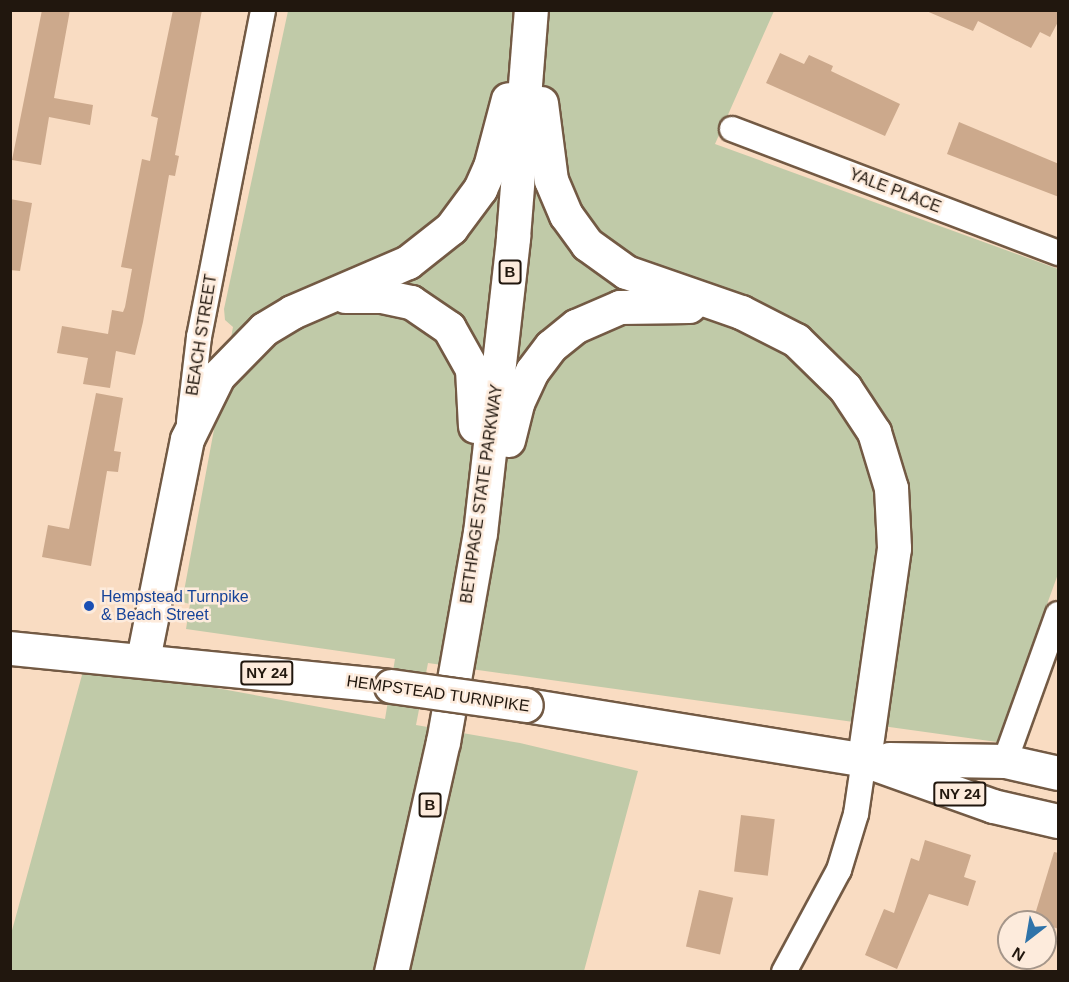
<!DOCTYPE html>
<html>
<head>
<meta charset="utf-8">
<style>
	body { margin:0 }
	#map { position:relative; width:1069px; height:982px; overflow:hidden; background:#f9dcc2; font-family:Arial,sans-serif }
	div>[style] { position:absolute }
	.green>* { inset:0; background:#c0caa8 }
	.building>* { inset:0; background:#cca98c; transform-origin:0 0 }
	.roads { filter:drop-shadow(2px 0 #735a44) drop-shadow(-2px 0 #735a44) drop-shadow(0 2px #735a44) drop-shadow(0 -2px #735a44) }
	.street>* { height:24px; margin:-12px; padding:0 12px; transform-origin:12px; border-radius:12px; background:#fff }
	.secondary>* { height:33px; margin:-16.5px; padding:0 16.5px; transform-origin:16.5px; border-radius:16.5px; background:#fff }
	.primary>* { height:33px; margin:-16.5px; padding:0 16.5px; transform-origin:16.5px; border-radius:16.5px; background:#fff }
	.highway>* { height:33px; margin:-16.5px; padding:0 16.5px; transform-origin:16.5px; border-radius:16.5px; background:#fff }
	.bridges { filter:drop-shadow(2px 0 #735a44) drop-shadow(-2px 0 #735a44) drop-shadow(0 2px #735a44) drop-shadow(0 -2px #735a44) }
	.primary-bridge>* { height:33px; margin:-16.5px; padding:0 16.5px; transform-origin:16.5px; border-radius:16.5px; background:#fff }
	.dots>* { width:16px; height:16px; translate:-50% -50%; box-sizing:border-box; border:3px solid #fdebdc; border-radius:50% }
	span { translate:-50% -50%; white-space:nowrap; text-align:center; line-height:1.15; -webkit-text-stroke:5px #fdebdc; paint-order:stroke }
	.shield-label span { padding:2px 4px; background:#fdebdc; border:2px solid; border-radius:4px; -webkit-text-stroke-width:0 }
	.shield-label { font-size:15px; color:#21170e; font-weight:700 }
	.street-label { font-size:16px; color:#21170e }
	.transit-label { font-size:16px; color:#164399 }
	.left { translate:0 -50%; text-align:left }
	.frame { position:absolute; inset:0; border:12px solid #21170e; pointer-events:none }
	.north { position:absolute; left:997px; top:910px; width:60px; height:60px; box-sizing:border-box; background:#fdebdc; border:2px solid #a5968a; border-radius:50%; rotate:211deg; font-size:16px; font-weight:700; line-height:24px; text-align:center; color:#21170e }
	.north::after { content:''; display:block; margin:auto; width:21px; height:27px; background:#2f73a9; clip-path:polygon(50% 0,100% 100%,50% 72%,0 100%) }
</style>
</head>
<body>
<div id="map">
	<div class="green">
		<div style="clip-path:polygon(288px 11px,774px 11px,715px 144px,1058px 269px,1058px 574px,997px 742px,428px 663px,416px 725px,520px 743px,638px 771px,584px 971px,11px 972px,11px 934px,85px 664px,385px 719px,395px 659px,186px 629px,190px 604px,182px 602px,233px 327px,225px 320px,224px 309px)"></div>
	</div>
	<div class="building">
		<div style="clip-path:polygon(42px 10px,70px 10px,54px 98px,93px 105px,90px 125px,49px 117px,41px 165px,12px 160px)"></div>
		<div style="clip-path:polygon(173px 10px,202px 10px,175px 155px,179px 156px,175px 176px,169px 175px,143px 322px,135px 355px,116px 351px,110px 388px,83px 384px,88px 358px,57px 353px,62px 326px,108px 334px,112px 310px,123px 312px,125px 307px,132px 269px,121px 267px,142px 159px,150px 161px,158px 118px,151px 116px)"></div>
		<div style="clip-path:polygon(924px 10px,1059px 10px,1059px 20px,1050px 37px,1040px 32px,1031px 48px,978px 21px,973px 31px)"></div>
		<div style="clip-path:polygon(780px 53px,804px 64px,809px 55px,833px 66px,831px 71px,900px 104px,885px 136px,766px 83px)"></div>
		<div style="clip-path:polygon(959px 122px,1059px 164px,1059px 197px,947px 154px)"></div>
		<div style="clip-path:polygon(10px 199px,32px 203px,20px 271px,10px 270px)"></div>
		<div style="clip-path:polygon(96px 393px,123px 398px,114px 451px,121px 452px,118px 472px,107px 471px,91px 566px,42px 557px,48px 525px,69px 529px)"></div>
		<div style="left:741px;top:815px;width:34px;height:57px;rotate:7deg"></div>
		<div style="clip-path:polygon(925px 840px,971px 855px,964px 877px,976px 881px,968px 906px,929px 894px,897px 969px,865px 955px,884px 909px,894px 913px,911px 858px,919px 861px)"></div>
		<div style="clip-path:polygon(1054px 852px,1059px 853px,1059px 929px,1033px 921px)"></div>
		<div style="left:699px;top:890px;width:35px;height:58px;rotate:13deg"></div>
	</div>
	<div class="roads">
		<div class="street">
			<div style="left:732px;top:129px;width:349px;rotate:20.8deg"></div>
			<div style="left:189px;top:422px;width:86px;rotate:-83.3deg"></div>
			<div style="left:199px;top:337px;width:333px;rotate:-78.9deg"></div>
			<div style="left:1005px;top:761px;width:156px;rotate:-70.2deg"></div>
			<div style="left:784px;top:972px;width:116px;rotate:-61.7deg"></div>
			<div style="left:839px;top:870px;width:59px;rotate:-73.1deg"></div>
			<div style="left:856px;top:814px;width:55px;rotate:-81.6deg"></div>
		</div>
		<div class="secondary">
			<div style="left:143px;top:659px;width:224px;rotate:-78.7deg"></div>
		</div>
		<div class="primary">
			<div style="left:10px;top:648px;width:383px;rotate:5.7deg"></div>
			<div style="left:526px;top:705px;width:342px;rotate:9.2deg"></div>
			<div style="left:864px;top:760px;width:137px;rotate:19.6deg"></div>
			<div style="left:993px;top:806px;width:67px;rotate:13deg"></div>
			<div style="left:889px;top:759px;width:116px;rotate:1deg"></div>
			<div style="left:1005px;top:761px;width:54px;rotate:12.8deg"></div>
		</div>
		<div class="highway">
			<div style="left:541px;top:103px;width:78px;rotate:82.6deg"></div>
			<div style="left:551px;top:180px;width:38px;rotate:67deg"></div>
			<div style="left:566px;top:215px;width:36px;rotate:54deg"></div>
			<div style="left:587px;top:244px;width:48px;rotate:35.7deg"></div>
			<div style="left:626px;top:272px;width:122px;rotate:19.2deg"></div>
			<div style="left:741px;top:312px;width:62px;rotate:27deg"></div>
			<div style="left:796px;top:340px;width:69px;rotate:44.4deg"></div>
			<div style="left:845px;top:388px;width:53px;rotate:56.6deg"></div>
			<div style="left:874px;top:432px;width:59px;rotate:73.1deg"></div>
			<div style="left:891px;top:488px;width:60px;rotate:87.1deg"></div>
			<div style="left:894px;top:548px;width:214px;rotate:98.1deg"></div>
			<div style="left:345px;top:296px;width:37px"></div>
			<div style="left:382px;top:296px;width:30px;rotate:12deg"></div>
			<div style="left:411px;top:302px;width:46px;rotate:34.4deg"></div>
			<div style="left:449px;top:328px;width:47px;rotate:60.7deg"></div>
			<div style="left:472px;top:369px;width:57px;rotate:87deg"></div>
			<div style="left:187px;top:439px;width:70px;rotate:-63.8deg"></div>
			<div style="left:218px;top:376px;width:66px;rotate:-45.6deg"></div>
			<div style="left:264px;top:329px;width:33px;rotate:-31deg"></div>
			<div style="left:292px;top:312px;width:126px;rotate:-23.3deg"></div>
			<div style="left:408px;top:262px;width:55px;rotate:-38.3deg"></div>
			<div style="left:451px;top:228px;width:49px;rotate:-53.4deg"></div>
			<div style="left:480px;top:189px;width:24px;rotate:-66deg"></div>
			<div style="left:490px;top:167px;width:70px;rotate:-75.2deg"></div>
			<div style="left:508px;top:440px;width:38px;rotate:-76deg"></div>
			<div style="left:517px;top:403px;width:35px;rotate:-65deg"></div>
			<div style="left:532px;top:371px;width:31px;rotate:-53deg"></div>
			<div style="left:551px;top:346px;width:32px;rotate:-39deg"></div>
			<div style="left:576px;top:326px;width:48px;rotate:-23.4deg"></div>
			<div style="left:620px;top:307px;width:69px;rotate:-0.8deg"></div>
			<div style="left:391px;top:972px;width:236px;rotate:-77.3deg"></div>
			<div style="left:443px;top:742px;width:212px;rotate:-80deg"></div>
			<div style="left:480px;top:533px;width:298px;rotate:-83.6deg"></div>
			<div style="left:513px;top:237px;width:228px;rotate:-85.5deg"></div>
		</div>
	</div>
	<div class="bridges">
		<div class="primary-bridge">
			<div style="left:391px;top:686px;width:136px;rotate:8deg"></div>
		</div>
	</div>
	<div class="dots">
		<div style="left:89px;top:606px;background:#1a4fb4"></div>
	</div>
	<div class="shield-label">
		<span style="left:510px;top:272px">B</span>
		<span style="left:267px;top:673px">NY 24</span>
		<span style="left:960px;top:794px">NY 24</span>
		<span style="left:430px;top:805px">B</span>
	</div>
	<div class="street-label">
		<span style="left:895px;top:191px;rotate:21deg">YALE PLACE</span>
		<span style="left:202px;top:335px;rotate:-81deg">BEACH STREET</span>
		<span style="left:482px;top:494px;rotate:-82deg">BETHPAGE STATE PARKWAY</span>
		<span style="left:438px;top:694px;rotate:8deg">HEMPSTEAD TURNPIKE</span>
	</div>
	<div class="transit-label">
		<span class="left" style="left:101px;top:606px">Hempstead Turnpike<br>&amp; Beach Street</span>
	</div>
	<div class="frame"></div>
	<div class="north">N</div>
</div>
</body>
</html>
